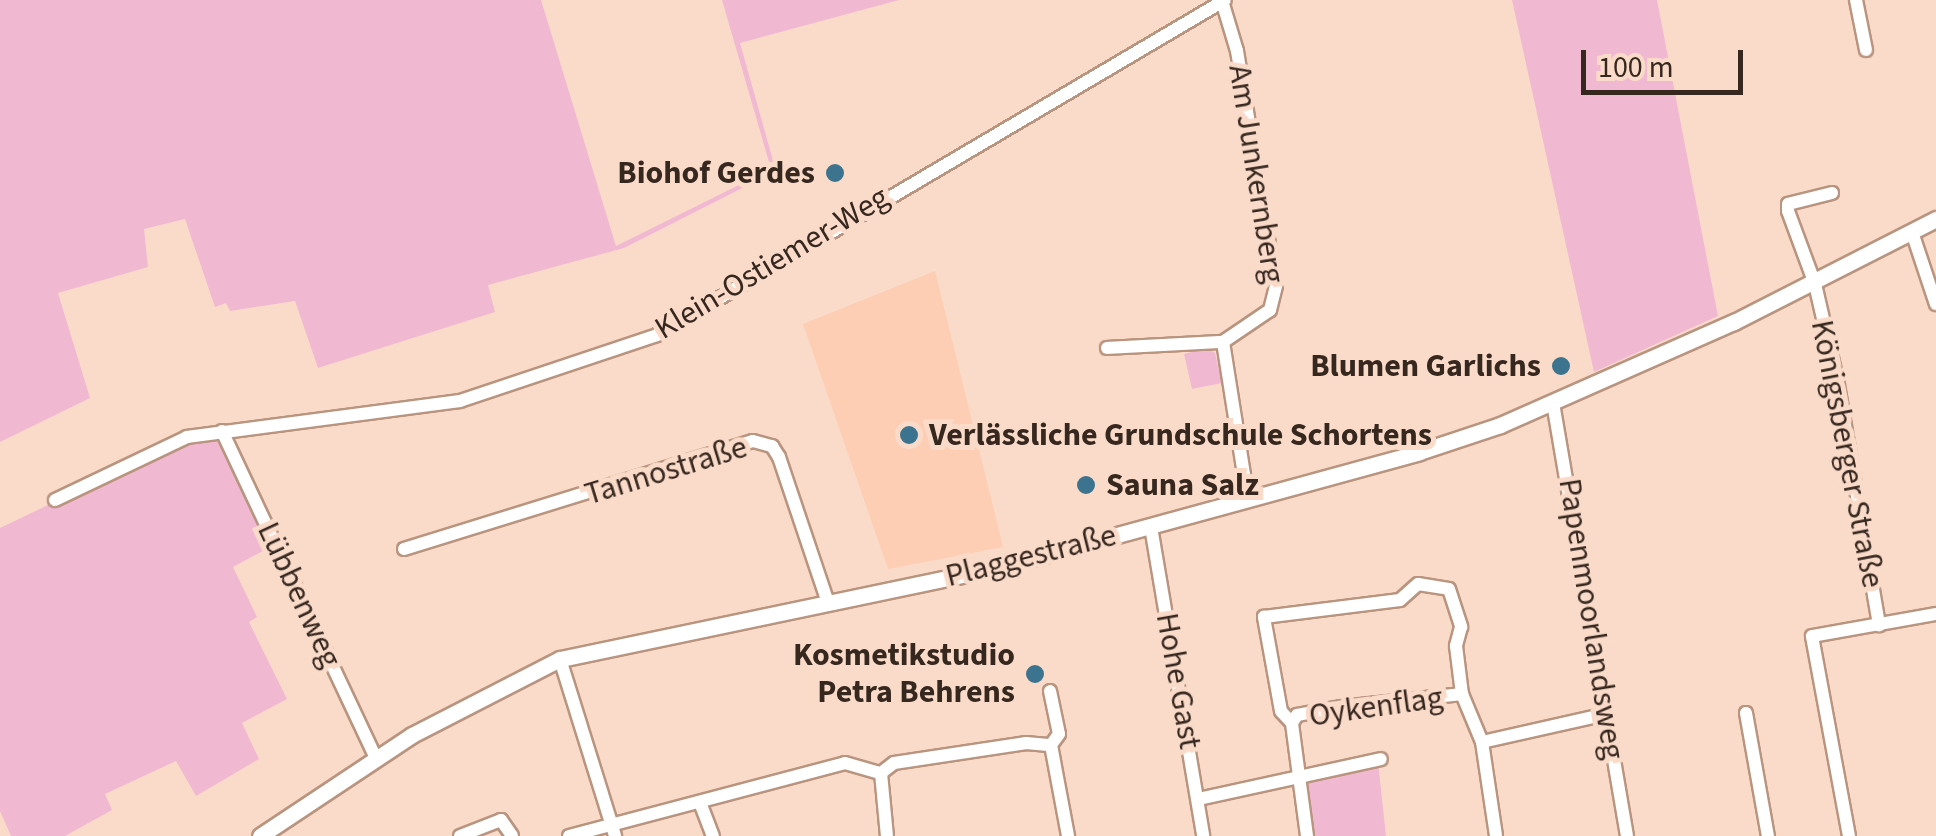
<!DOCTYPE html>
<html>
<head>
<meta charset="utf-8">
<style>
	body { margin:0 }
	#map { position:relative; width:1936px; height:836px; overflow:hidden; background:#fadbc9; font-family:"Source Sans 3",sans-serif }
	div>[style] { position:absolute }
	.built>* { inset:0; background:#fdceb4 }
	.green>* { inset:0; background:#f1b9d1 }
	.roads { filter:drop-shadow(2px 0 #b9947f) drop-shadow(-2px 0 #b9947f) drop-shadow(0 2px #b9947f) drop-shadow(0 -2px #b9947f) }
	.minor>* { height:12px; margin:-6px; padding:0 6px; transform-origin:6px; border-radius:6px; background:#fff }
	.tertiary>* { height:15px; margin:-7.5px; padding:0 7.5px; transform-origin:7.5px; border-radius:7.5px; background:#fff }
	.dots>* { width:28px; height:28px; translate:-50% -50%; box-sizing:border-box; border:5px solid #fadbc9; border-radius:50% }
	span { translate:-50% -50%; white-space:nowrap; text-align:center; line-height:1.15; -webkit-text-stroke:10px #fadbc9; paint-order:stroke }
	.poi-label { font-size:32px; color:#36271f; font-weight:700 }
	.right { translate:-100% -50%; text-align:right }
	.left { translate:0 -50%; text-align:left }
	.street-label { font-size:32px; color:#36271f }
	.scale { position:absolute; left:1581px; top:50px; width:162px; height:45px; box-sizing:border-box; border:5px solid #36271f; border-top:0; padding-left:12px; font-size:30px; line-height:35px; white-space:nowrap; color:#36271f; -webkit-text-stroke:8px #fadbc9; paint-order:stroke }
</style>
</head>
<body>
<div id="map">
	<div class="built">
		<div style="clip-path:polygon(935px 271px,1003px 547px,888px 569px,803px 324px)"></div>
	</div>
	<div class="green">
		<div style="clip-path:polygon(0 0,541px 0,616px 246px,771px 169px,722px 0,899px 0,740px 43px,776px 171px,624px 248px,488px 285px,495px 312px,318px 368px,295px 301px,230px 311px,226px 303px,215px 307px,185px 219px,144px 229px,148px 267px,58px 293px,90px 398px,0 442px)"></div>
		<div style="clip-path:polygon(1512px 0,1657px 0,1718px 316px,1594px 372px)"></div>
		<div style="clip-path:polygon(1207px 348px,1215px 353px,1222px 383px,1192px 389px,1184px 354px)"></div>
		<div style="clip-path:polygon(220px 437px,272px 546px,233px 567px,257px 617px,249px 622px,287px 699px,242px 723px,259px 759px,196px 796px,176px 761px,105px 794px,112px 810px,65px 836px,11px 836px,0 811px,0 528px,169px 447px)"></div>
		<div style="clip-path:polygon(1378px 762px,1386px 836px,1315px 836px,1306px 778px)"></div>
	</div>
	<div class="roads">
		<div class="minor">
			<div style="left:1856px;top:0;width:51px;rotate:78.7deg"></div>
			<div style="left:1222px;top:1px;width:52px;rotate:73.3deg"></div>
			<div style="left:1237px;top:51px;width:238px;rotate:80.6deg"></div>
			<div style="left:1276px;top:286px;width:25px;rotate:104deg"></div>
			<div style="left:1270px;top:310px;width:57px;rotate:145.8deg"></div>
			<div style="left:1223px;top:342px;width:160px;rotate:81deg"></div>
			<div style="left:1832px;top:193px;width:45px;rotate:166deg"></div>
			<div style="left:1788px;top:204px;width:7px;rotate:90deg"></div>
			<div style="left:1788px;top:211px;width:78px;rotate:69.7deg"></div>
			<div style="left:1815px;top:284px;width:98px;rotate:77deg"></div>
			<div style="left:1837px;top:379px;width:250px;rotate:80.3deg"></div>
			<div style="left:1912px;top:232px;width:76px;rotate:71.6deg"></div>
			<div style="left:1107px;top:348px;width:116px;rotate:-3deg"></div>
			<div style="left:1553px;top:403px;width:439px;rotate:80.3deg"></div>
			<div style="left:222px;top:431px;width:362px;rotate:64.8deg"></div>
			<div style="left:55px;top:500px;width:146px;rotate:-25.5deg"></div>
			<div style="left:187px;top:437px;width:275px;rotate:-7.5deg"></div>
			<div style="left:460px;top:401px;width:208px;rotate:-18.5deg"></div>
			<div style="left:657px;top:335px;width:659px;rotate:-30.53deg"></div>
			<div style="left:1151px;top:527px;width:313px;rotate:80.4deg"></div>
			<div style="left:404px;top:549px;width:365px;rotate:-17.2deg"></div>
			<div style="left:753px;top:441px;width:20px;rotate:15deg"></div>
			<div style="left:772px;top:446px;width:13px;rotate:58deg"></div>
			<div style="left:779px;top:457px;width:151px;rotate:71.4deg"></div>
			<div style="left:560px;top:659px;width:185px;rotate:72.7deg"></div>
			<div style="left:1050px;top:691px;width:44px;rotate:78.2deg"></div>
			<div style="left:1059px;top:734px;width:14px;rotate:126deg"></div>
			<div style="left:1746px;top:713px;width:125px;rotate:79.9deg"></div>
			<div style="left:1292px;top:723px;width:9px;rotate:-58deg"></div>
			<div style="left:1297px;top:715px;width:45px;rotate:-10.3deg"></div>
			<div style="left:1341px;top:707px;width:122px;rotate:-6.1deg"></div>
			<div style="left:1482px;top:742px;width:127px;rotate:-12.7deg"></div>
			<div style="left:881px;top:773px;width:63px;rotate:84.6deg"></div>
			<div style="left:1198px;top:799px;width:187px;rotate:-12.3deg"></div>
			<div style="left:701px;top:805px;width:33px;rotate:69deg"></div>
			<div style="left:460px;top:836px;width:44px;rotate:-21.3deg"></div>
			<div style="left:501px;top:820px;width:19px;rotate:55deg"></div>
			<div style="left:569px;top:836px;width:285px;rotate:-14.8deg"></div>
			<div style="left:845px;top:763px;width:37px;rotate:16deg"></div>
			<div style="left:881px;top:773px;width:16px;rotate:-38deg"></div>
			<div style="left:894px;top:763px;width:134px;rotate:-8.6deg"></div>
			<div style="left:1026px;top:743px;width:25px;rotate:5deg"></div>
			<div style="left:1051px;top:745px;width:93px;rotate:79.4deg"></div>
			<div style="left:1307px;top:836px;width:114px;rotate:-97.6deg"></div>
			<div style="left:1292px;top:723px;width:16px;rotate:-133deg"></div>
			<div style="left:1281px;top:711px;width:96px;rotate:-100.3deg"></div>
			<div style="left:1264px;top:617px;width:137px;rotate:-7.1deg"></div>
			<div style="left:1400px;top:600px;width:24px;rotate:-42deg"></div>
			<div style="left:1418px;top:584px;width:31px;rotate:9deg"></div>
			<div style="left:1449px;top:589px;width:40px;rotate:72deg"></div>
			<div style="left:1461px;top:627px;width:20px;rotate:105deg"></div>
			<div style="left:1456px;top:646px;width:48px;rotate:82.9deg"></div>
			<div style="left:1462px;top:694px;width:52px;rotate:67.4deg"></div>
			<div style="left:1482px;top:742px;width:95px;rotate:81.5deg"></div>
			<div style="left:1849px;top:836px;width:203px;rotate:-100.5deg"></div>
			<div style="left:1812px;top:636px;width:126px;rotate:-10.1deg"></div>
		</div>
		<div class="tertiary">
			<div style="left:260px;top:836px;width:182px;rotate:-33.6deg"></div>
			<div style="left:412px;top:735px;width:166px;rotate:-27.2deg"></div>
			<div style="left:560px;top:659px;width:450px;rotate:-11.8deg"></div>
			<div style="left:1000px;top:567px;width:434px;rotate:-15.3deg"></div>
			<div style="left:1419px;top:452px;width:85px;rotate:-18.4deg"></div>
			<div style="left:1500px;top:425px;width:256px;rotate:-23.8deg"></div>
			<div style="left:1734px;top:322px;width:227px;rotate:-27deg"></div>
		</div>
	</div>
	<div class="dots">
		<div style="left:835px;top:173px;background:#3c738e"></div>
		<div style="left:1561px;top:366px;background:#3c738e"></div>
		<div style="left:909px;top:435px;background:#3c738e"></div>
		<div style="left:1086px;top:485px;background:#3c738e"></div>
		<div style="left:1035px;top:674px;background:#3c738e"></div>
	</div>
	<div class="poi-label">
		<span class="right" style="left:815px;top:173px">Biohof Gerdes</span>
		<span class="right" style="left:1541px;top:366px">Blumen Garlichs</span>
		<span class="left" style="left:929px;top:435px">Verlässliche Grundschule Schortens</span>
		<span class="left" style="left:1106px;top:485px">Sauna Salz</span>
		<span class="right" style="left:1015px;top:674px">Kosmetikstudio<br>Petra Behrens</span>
	</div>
	<div class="street-label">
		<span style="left:1256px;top:174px;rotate:81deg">Am Junkernberg</span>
		<span style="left:772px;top:263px;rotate:-31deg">Klein-Ostiemer-Weg</span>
		<span style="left:1847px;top:454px;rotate:79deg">Königsberger Straße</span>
		<span style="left:666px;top:471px;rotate:-17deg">Tannostraße</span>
		<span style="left:1031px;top:556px;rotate:-14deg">Plaggestraße</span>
		<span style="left:299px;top:595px;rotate:65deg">Lübbenweg</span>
		<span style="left:1591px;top:619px;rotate:81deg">Papenmoorlandsweg</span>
		<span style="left:1178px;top:681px;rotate:80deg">Hohe Gast</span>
		<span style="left:1376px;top:707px;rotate:-8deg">Oykenflag</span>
	</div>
	<div class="scale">100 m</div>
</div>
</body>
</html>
